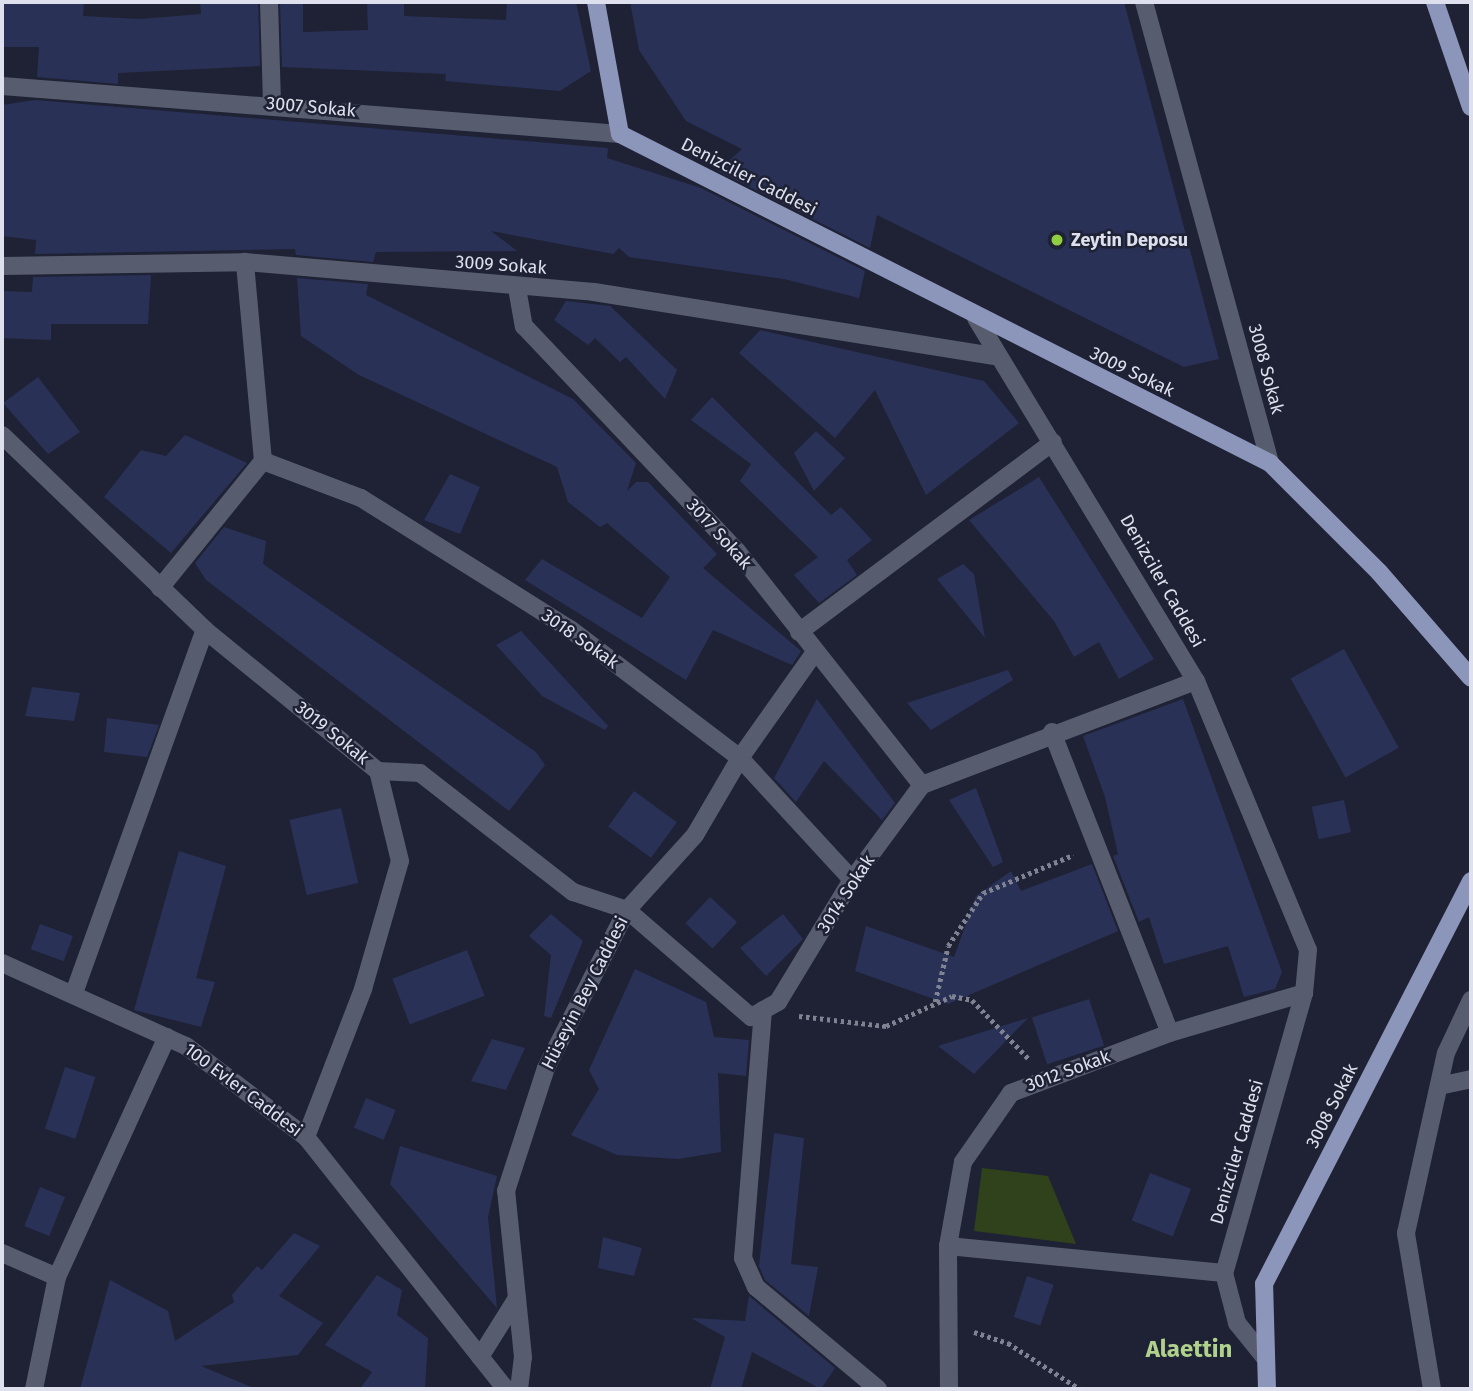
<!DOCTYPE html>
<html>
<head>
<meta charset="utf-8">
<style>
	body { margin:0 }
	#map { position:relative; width:1473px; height:1391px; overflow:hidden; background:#1e2234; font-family:"Fira Sans",sans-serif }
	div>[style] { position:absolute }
	.green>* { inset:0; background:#30421c }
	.building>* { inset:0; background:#2a3156; transform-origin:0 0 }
	.path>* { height:4.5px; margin-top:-2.25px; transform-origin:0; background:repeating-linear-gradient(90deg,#7e8291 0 3.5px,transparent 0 7px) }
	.minor>* { height:18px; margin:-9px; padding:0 9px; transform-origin:9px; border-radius:9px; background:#585c6f }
	.major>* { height:18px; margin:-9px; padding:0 9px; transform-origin:9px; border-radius:9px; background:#8c95ba }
	.dots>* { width:19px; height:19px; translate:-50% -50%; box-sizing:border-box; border:4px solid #1e2234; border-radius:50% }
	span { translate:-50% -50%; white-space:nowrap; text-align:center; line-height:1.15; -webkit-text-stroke:5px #1e2234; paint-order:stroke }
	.street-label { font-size:18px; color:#dee1ed }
	.poi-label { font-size:18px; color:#dee1ed; font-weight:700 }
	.left { translate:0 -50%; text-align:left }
	.district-label { font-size:24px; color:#afd18c; font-weight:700 }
	.frame { position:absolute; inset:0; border:4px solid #dee1ed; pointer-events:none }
</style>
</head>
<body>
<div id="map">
	<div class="green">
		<div style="clip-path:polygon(982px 1168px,1048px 1176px,1076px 1244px,974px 1231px)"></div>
	</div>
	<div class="building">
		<div style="clip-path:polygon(2px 2px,84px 2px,83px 16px,140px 19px,201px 14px,200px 2px,258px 2px,260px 66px,118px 73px,118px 84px,37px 77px,39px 47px,2px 47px)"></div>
		<div style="clip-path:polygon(280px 2px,303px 2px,303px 32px,368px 30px,367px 2px,404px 2px,404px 16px,506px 20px,507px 2px,576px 2px,591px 71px,560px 91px,445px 81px,446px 74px,282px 67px)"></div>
		<div style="clip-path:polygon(630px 2px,1124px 2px,1219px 359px,1184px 367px,877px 215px,870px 248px,718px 171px,742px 149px,686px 121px,639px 50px)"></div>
		<div style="clip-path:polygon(35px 100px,608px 148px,607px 158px,701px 188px,865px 271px,859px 298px,784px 279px,629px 257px,619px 248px,613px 254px,491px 231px,517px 251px,376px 252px,373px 262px,296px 255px,295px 249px,35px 254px,36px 240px,2px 236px,2px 105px)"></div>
		<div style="clip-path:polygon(151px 275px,148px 324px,51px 324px,51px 340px,2px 338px,2px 291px,32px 292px,33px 277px)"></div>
		<div style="clip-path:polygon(297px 278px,368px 284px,366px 295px,573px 399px,636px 463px,627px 491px,636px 482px,648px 482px,717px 554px,703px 568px,801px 651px,792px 665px,713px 630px,686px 680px,525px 580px,542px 559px,642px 618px,670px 577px,607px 523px,600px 527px,568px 502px,557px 467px,359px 375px,301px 336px)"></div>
		<div style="clip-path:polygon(566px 301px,610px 306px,677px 370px,665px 399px,626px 357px,620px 362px,595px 338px,588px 345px,554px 320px)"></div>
		<div style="clip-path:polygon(760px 330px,984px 381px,1019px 423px,926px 495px,875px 390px,835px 438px,739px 353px)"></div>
		<div style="clip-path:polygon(38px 377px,80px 432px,48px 454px,3px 403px)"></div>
		<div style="clip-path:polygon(712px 397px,831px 515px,841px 507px,872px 540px,847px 560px,857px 575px,819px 603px,794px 575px,818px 557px,740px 481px,751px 464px,691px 420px)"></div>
		<div style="clip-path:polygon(816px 431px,845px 458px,814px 491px,794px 453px)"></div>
		<div style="clip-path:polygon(185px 435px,247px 463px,171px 553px,104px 497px,141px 450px,166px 456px)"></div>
		<div style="clip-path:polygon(450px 474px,480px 487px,460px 534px,424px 520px)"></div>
		<div style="clip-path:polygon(1039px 477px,1154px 659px,1119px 679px,1099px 642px,1074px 657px,1054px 621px,969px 520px)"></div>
		<div style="clip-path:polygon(224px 527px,266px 541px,263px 564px,536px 752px,545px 765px,509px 811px,206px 580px,195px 563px)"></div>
		<div style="clip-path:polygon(963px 564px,974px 574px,985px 638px,937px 579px)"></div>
		<div style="clip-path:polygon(521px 631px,608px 726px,605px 730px,542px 696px,496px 645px)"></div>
		<div style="left:1344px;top:649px;width:113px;height:61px;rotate:61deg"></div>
		<div style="clip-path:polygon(1008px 670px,1013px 680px,931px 730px,907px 703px)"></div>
		<div style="clip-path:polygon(32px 687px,80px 693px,74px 721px,25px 716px)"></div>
		<div style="clip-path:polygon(817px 699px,895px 803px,882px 820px,824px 761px,796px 802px,774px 778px)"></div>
		<div style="clip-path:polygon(1183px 699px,1282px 972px,1275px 989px,1244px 997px,1228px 946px,1164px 964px,1149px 917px,1139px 922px,1113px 856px,1118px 854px,1105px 797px,1083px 736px)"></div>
		<div style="clip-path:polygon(107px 718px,159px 725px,147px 757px,104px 752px)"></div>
		<div style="clip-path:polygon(976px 788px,1003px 862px,993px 867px,949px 800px)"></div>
		<div style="left:634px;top:791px;width:53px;height:44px;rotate:36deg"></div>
		<div style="left:1344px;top:800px;width:33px;height:33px;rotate:78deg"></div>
		<div style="left:341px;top:808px;width:77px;height:53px;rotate:77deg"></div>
		<div style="clip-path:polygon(179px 851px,226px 866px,196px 978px,215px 982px,201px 1027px,134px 1010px)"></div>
		<div style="clip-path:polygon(1092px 864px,1118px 931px,948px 1004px,855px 971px,866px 926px,954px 957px,976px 896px,1011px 871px,1021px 891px)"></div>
		<div style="left:710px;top:897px;width:37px;height:36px;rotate:43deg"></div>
		<div style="clip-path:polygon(551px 914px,583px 941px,551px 1018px,544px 1016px,551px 955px,529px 936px)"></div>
		<div style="clip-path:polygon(783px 914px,803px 939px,766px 976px,740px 948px)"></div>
		<div style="left:40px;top:924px;width:35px;height:27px;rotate:20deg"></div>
		<div style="left:467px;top:950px;width:49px;height:80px;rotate:69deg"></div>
		<div style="clip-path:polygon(635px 969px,706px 1002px,714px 1037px,749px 1040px,746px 1076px,718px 1073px,721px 1152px,678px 1159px,617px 1155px,571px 1135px,599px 1089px,589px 1070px)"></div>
		<div style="left:1089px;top:999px;width:49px;height:60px;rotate:72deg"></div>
		<div style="clip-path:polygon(1028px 1018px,974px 1074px,938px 1046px)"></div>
		<div style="clip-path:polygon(492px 1039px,525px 1048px,506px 1090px,471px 1081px)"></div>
		<div style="left:65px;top:1067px;width:32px;height:65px;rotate:18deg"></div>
		<div style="left:366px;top:1098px;width:32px;height:32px;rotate:22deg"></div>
		<div style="clip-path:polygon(774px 1133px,804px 1138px,791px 1264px,818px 1267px,809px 1316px,765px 1280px,759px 1266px)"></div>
		<div style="clip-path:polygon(400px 1146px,497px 1176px,488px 1217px,497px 1308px,390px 1184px)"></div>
		<div style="left:1150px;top:1173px;width:44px;height:51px;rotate:21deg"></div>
		<div style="left:40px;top:1187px;width:27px;height:42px;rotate:22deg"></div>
		<div style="clip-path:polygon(294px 1233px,320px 1246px,279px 1296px,323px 1323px,298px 1355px,201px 1366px,256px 1389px,80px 1389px,110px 1280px,168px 1311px,175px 1341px,234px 1302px,232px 1295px,257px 1266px,262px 1270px)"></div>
		<div style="clip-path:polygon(603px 1237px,642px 1248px,634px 1276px,598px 1268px)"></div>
		<div style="clip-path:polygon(377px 1275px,402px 1290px,397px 1315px,428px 1338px,425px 1389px,360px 1389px,372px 1372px,325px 1345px)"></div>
		<div style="left:1027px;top:1276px;width:28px;height:43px;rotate:18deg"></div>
		<div style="clip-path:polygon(749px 1296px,835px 1368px,821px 1389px,752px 1352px,741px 1389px,710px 1389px,725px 1337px,691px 1318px,745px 1321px)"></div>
	</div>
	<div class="path">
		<div style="left:935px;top:1002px;width:57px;rotate:-76.9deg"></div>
		<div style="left:948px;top:946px;width:64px;rotate:-56.6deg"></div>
		<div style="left:983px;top:893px;width:98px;rotate:-22.9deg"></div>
		<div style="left:799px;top:1016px;width:88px;rotate:6.6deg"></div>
		<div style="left:886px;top:1026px;width:72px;rotate:-24.4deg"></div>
		<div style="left:952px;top:996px;width:20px;rotate:11deg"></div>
		<div style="left:972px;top:1000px;width:82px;rotate:46deg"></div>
		<div style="left:974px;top:1332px;width:36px;rotate:18deg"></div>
		<div style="left:1008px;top:1343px;width:85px;rotate:32.6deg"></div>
	</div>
	<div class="minor">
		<div style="left:269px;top:2px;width:102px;rotate:88.3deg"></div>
		<div style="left:1144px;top:2px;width:478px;rotate:74.7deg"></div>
		<div style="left:2px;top:86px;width:620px;rotate:4.44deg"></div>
		<div style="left:2px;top:266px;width:243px;rotate:-0.9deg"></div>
		<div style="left:245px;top:262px;width:350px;rotate:4.9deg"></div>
		<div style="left:594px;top:292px;width:404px;rotate:9.1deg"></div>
		<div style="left:517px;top:288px;width:39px;rotate:80deg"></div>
		<div style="left:524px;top:326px;width:310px;rotate:46.6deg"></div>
		<div style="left:737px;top:551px;width:298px;rotate:51.7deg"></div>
		<div style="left:976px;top:318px;width:424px;rotate:58.8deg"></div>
		<div style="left:1196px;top:681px;width:291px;rotate:67.4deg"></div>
		<div style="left:1308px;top:950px;width:43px;rotate:95.3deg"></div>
		<div style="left:1304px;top:993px;width:291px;rotate:105.9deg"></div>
		<div style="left:1224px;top:1273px;width:52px;rotate:75.4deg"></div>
		<div style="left:1237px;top:1323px;width:46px;rotate:51.1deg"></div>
		<div style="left:2px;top:435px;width:281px;rotate:43.8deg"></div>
		<div style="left:205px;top:630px;width:223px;rotate:39.2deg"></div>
		<div style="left:378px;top:771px;width:42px;rotate:2.7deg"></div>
		<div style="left:420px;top:773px;width:194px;rotate:37.9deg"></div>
		<div style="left:573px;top:892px;width:57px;rotate:18.4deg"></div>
		<div style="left:627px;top:910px;width:164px;rotate:40.8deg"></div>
		<div style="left:751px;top:1017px;width:31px;rotate:-29deg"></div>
		<div style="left:778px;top:1002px;width:143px;rotate:-58.8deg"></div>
		<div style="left:852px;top:880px;width:118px;rotate:-53.6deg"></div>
		<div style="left:922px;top:785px;width:293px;rotate:-20.8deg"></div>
		<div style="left:263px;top:461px;width:105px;rotate:20.7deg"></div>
		<div style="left:361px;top:498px;width:247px;rotate:32.1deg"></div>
		<div style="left:570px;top:629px;width:213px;rotate:37.2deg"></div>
		<div style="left:740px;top:758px;width:166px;rotate:47.4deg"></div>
		<div style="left:160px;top:588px;width:164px;rotate:-51deg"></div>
		<div style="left:263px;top:461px;width:200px;rotate:-95.2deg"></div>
		<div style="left:799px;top:632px;width:317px;rotate:-36.8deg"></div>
		<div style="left:1052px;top:732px;width:323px;rotate:68.6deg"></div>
		<div style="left:2px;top:963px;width:202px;rotate:24.3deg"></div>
		<div style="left:186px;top:1046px;width:151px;rotate:37.2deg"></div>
		<div style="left:306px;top:1137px;width:322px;rotate:51.6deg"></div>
		<div style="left:74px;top:993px;width:386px;rotate:-70.2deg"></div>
		<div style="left:763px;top:1010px;width:249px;rotate:94.6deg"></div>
		<div style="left:743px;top:1258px;width:32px;rotate:66deg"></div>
		<div style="left:756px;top:1287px;width:159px;rotate:39.9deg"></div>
		<div style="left:1439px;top:1086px;width:33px;rotate:-12deg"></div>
		<div style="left:306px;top:1137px;width:159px;rotate:-68.9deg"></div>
		<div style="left:363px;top:989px;width:133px;rotate:-73.9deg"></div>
		<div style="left:400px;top:861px;width:93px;rotate:-103.7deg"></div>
		<div style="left:948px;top:1246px;width:277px;rotate:5.6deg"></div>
		<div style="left:2px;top:1253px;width:60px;rotate:23.6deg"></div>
		<div style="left:480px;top:1357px;width:70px;rotate:-57.9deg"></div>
		<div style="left:34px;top:1389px;width:114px;rotate:-78.4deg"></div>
		<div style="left:57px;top:1277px;width:264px;rotate:-65.4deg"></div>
		<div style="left:519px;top:1389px;width:32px;rotate:-83deg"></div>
		<div style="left:523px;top:1357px;width:167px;rotate:-95.8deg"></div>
		<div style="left:506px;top:1191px;width:129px;rotate:-72deg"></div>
		<div style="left:546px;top:1068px;width:178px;rotate:-62.9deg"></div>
		<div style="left:627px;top:910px;width:101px;rotate:-47.8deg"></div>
		<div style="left:695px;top:835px;width:89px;rotate:-59.7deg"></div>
		<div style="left:740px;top:758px;width:130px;rotate:-54.7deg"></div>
		<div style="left:949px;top:1389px;width:143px;rotate:-90.4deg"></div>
		<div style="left:948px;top:1246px;width:85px;rotate:-79.9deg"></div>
		<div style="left:963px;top:1162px;width:84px;rotate:-55.2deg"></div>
		<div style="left:1011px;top:1093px;width:170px;rotate:-20.7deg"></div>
		<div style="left:1170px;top:1033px;width:140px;rotate:-16.6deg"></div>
		<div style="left:1432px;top:1389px;width:158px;rotate:-99.5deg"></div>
		<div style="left:1406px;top:1233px;width:184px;rotate:-77.5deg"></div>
		<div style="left:1446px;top:1053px;width:59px;rotate:-64.7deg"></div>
	</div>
	<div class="major">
		<div style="left:596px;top:2px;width:134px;rotate:79.7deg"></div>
		<div style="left:620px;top:134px;width:729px;rotate:26.85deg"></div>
		<div style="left:1270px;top:463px;width:154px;rotate:45deg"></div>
		<div style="left:1379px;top:572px;width:140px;rotate:49deg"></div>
		<div style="left:1435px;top:2px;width:111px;rotate:71.1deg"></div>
		<div style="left:1267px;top:1389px;width:105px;rotate:-91.6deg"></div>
		<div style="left:1264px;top:1284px;width:453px;rotate:-62.8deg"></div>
	</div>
	<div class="dots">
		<div style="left:1057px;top:240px;background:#90cd40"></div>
	</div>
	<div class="street-label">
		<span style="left:311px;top:107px;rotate:5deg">3007 Sokak</span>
		<span style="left:749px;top:177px;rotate:27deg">Denizciler Caddesi</span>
		<span style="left:501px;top:265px;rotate:4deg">3009 Sokak</span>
		<span style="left:1266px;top:369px;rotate:75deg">3008 Sokak</span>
		<span style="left:1132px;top:372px;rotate:26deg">3009 Sokak</span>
		<span style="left:719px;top:534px;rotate:48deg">3017 Sokak</span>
		<span style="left:1162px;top:581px;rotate:60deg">Denizciler Caddesi</span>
		<span style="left:580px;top:639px;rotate:35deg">3018 Sokak</span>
		<span style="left:332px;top:733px;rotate:39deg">3019 Sokak</span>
		<span style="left:846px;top:894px;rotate:-57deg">3014 Sokak</span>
		<span style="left:585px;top:993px;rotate:-63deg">Hüseyin Bey Caddesi</span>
		<span style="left:1068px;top:1071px;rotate:-20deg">3012 Sokak</span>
		<span style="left:243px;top:1090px;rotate:37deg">100 Evler Caddesi</span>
		<span style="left:1332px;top:1106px;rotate:-63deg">3008 Sokak</span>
		<span style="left:1237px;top:1152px;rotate:-74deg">Denizciler Caddesi</span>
	</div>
	<div class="poi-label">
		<span class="left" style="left:1071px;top:240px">Zeytin Deposu</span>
	</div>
	<div class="district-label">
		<span style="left:1189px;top:1350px">Alaettin</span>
	</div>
	<div class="frame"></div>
</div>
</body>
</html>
